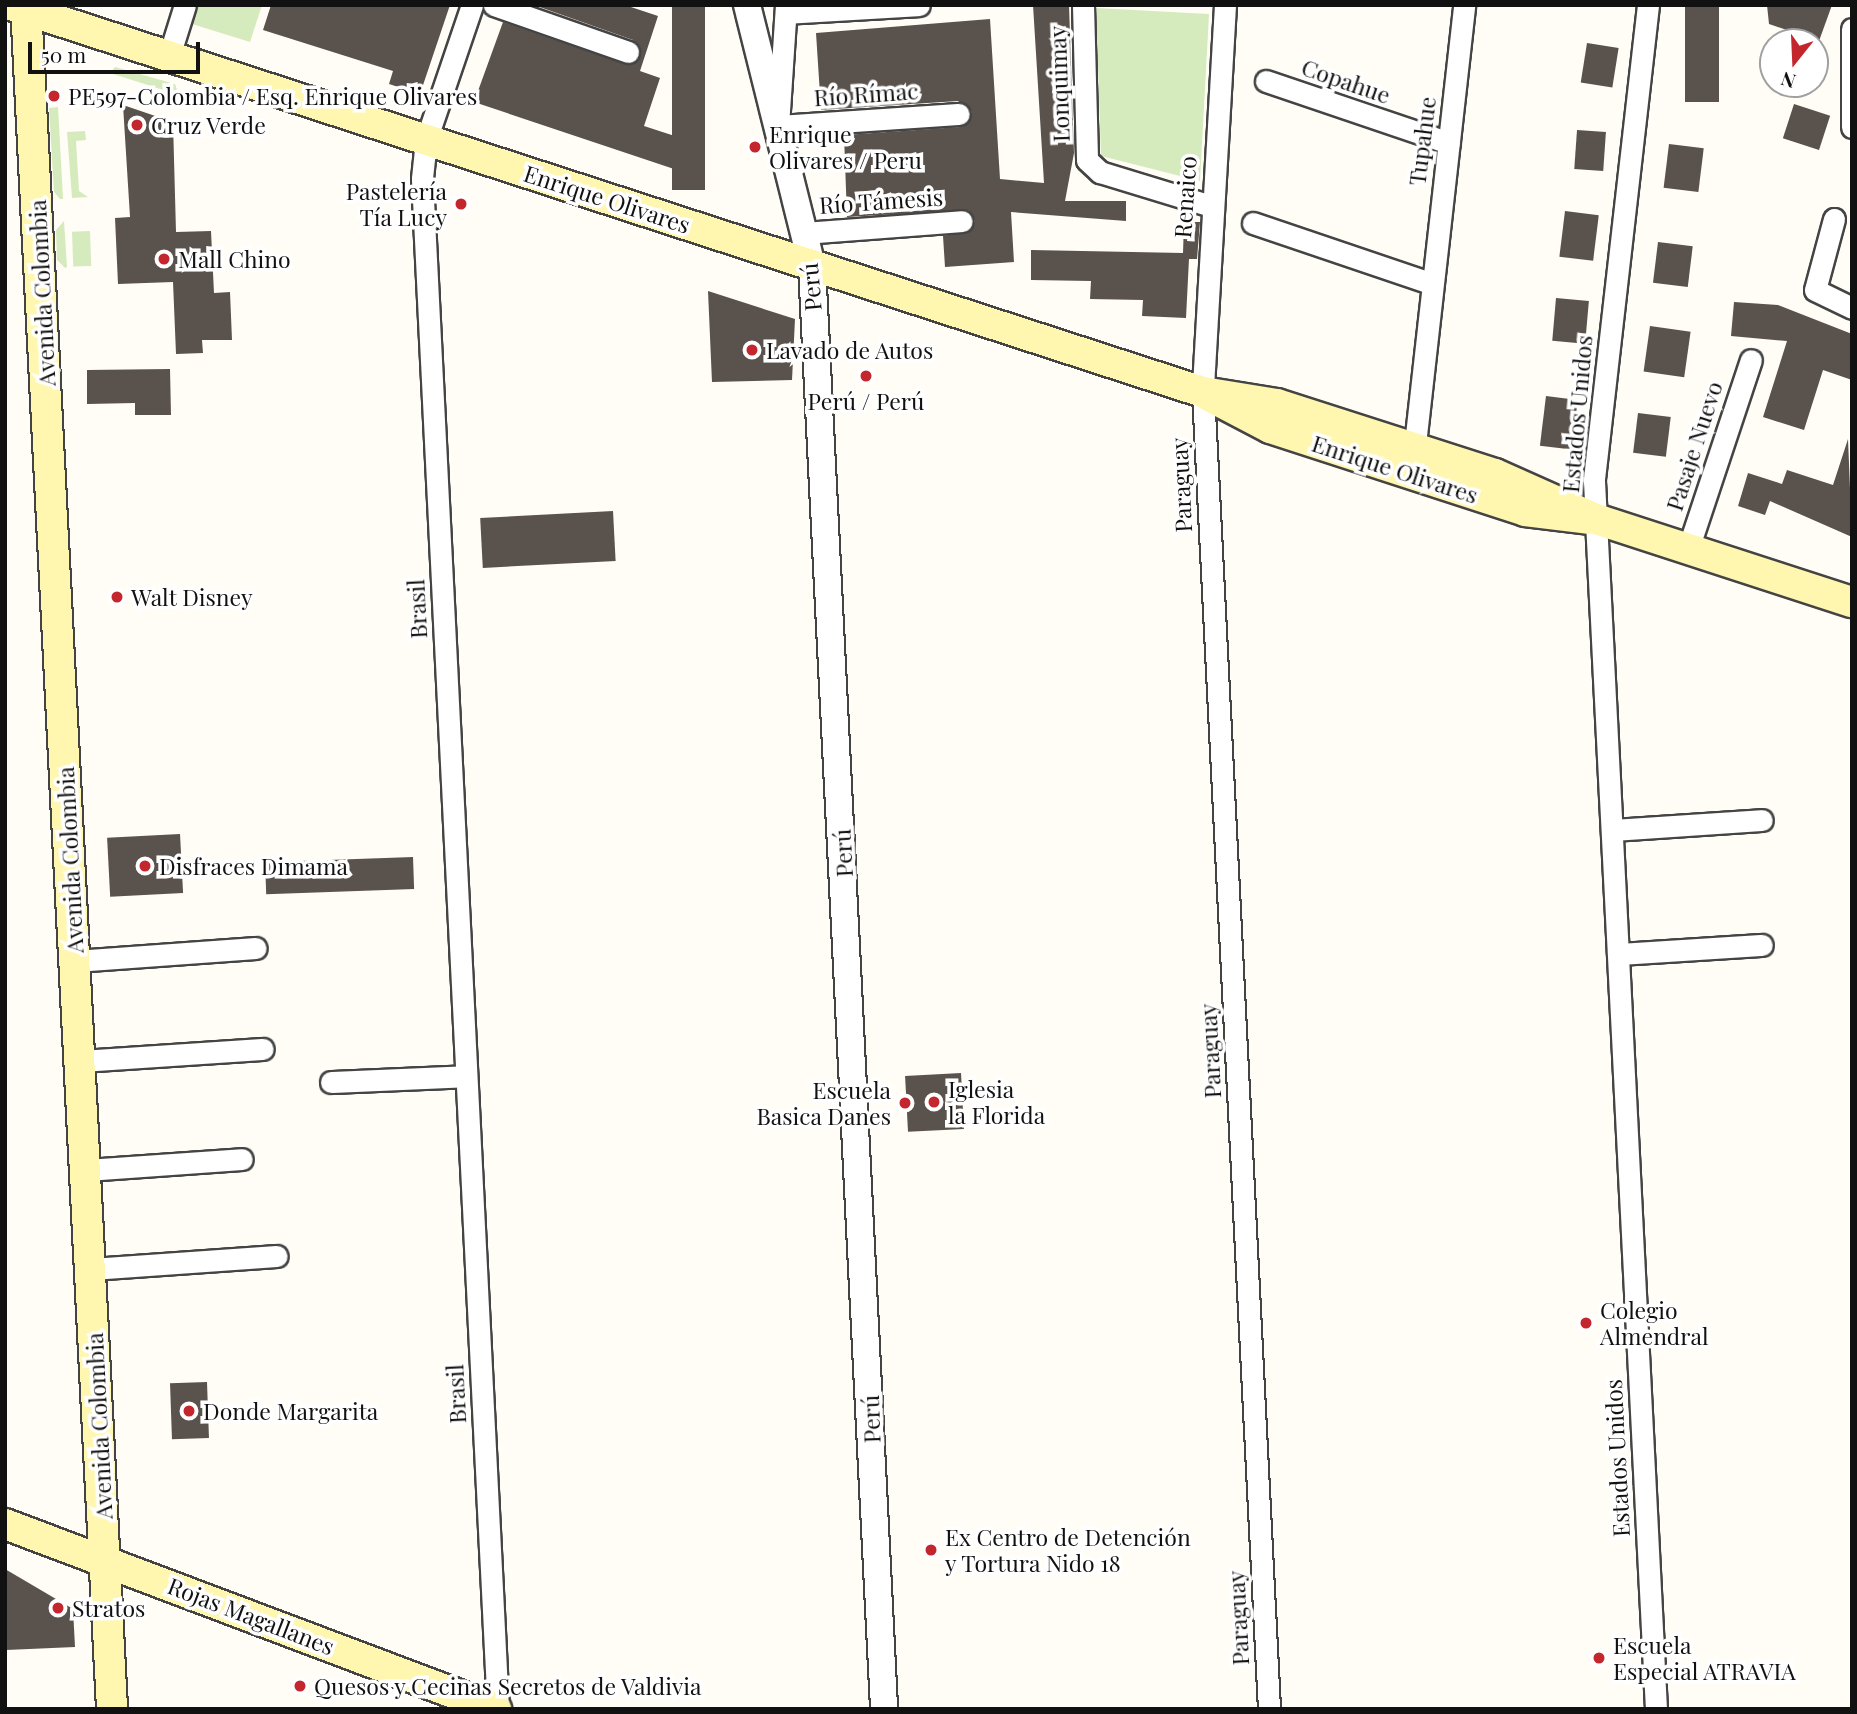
<!DOCTYPE html>
<html>
<head>
<meta charset="utf-8">
<style>
	body { margin:0 }
	#map { position:relative; width:1857px; height:1714px; overflow:hidden; background:#fffdf5; font-family:"Playfair Display",serif }
	div>[style] { position:absolute }
	.green>* { inset:0; background:#d5ebbd; transform-origin:0 0 }
	.building>* { inset:0; background:#5a524d; transform-origin:0 0 }
	.roads { filter:drop-shadow(2px 0 #444) drop-shadow(-2px 0 #444) drop-shadow(0 2px #444) drop-shadow(0 -2px #444) }
	.minor>* { height:21px; margin:-10.5px; padding:0 10.5px; transform-origin:10.5px; border-radius:10.5px; background:#fff }
	.tertiary>* { height:26px; margin:-13px; padding:0 13px; transform-origin:13px; border-radius:13px; background:#fff }
	.secondary>* { height:30px; margin:-15px; padding:0 15px; transform-origin:15px; border-radius:15px; background:#fff6b0 }
	.dots>* { width:19px; height:19px; translate:-50% -50%; box-sizing:border-box; border:4px solid #fff; border-radius:50% }
	span { translate:-50% -50%; white-space:nowrap; text-align:center; line-height:1.15; -webkit-text-stroke:7px #fff; paint-order:stroke }
	.street-label { font-size:23px; color:#111 }
	.poi-label { font-size:23px; color:#111 }
	.left { translate:0 -50%; text-align:left }
	.right { translate:-100% -50%; text-align:right }
	.frame { position:absolute; inset:0; border:7px solid #111; pointer-events:none }
	.north { position:absolute; left:1759px; top:28px; width:70px; height:70px; box-sizing:border-box; background:#fff; border:2px solid #a0a0a0; border-radius:50%; rotate:198deg; font-size:19px; font-weight:700; line-height:28px; text-align:center; color:#111 }
	.north::after { content:''; display:block; margin:auto; width:24px; height:32px; background:#c4262e; clip-path:polygon(50% 0,100% 100%,50% 72%,0 100%) }
	.scale { position:absolute; left:28px; top:42px; width:172px; height:32px; box-sizing:border-box; border:4px solid #111; border-top:0; padding-left:9px; font-size:21px; line-height:24px; white-space:nowrap; color:#111; -webkit-text-stroke:5px #fff; paint-order:stroke }
</style>
</head>
<body>
<div id="map">
	<div class="green">
		<div style="clip-path:polygon(198px 5px,262px 5px,250px 42px,192px 24px)"></div>
		<div style="clip-path:polygon(1096px 8px,1209px 14px,1200px 181px,1101px 156px)"></div>
		<div style="clip-path:polygon(115px 67px,175px 84px,179px 95px,110px 73px)"></div>
		<div style="clip-path:polygon(58px 107px,63px 199px,60px 199px,54px 192px,49px 108px)"></div>
		<div style="clip-path:polygon(85px 131px,86px 140px,76px 141px,79px 191px,88px 197px,72px 198px,67px 132px)"></div>
		<div style="clip-path:polygon(64px 221px,67px 267px,65px 268px,57px 260px,56px 230px)"></div>
		<div style="left:90px;top:231px;width:35px;height:18px;rotate:88deg"></div>
	</div>
	<div class="building">
		<div style="clip-path:polygon(271px 5px,450px 5px,420px 94px,389px 84px,393px 71px,263px 30px)"></div>
		<div style="clip-path:polygon(534px 5px,625px 5px,658px 16px,640px 71px,660px 78px,644px 126px,687px 140px,677px 170px,474px 102px,503px 22px,624px 64px,640px 57px,633px 40px)"></div>
		<div style="left:672px;top:5px;width:33px;height:185px"></div>
		<div style="clip-path:polygon(1033px 5px,1069px 5px,1074px 153px,1065px 201px,1126px 201px,1126px 221px,1011px 212px,1014px 262px,945px 267px,943px 236px,970px 231px,975px 221px,968px 210px,847px 217px,844px 135px,960px 127px,972px 112px,958px 101px,821px 110px,816px 33px,990px 19px,1000px 179px,1044px 183px)"></div>
		<div style="left:1685px;top:5px;width:34px;height:97px"></div>
		<div style="clip-path:polygon(1767px 5px,1832px 5px,1819px 41px,1769px 24px)"></div>
		<div style="left:1587px;top:43px;width:32px;height:40px;rotate:9deg"></div>
		<div style="left:1794px;top:104px;width:38px;height:36px;rotate:18deg"></div>
		<div style="clip-path:polygon(123px 105px,173px 122px,176px 232px,211px 231px,214px 293px,230px 292px,232px 340px,202px 340px,203px 353px,176px 354px,173px 282px,118px 284px,115px 218px,130px 217px)"></div>
		<div style="left:1577px;top:130px;width:29px;height:39px;rotate:4deg"></div>
		<div style="left:1669px;top:144px;width:35px;height:44px;rotate:7deg"></div>
		<div style="left:1565px;top:211px;width:34px;height:46px;rotate:7deg"></div>
		<div style="clip-path:polygon(1184px 222px,1200px 222px,1197px 259px,1189px 259px,1186px 318px,1142px 316px,1143px 300px,1090px 299px,1091px 281px,1031px 280px,1031px 250px,1183px 253px)"></div>
		<div style="left:1658px;top:242px;width:35px;height:41px;rotate:7deg"></div>
		<div style="clip-path:polygon(708px 291px,795px 319px,792px 380px,712px 382px)"></div>
		<div style="left:1556px;top:298px;width:33px;height:43px;rotate:5deg"></div>
		<div style="clip-path:polygon(1734px 302px,1778px 305px,1852px 334px,1852px 380px,1823px 370px,1804px 430px,1763px 417px,1787px 341px,1731px 336px)"></div>
		<div style="left:1650px;top:326px;width:41px;height:46px;rotate:8deg"></div>
		<div style="clip-path:polygon(170px 369px,171px 415px,135px 415px,135px 403px,87px 404px,87px 370px)"></div>
		<div style="left:1546px;top:396px;width:32px;height:50px;rotate:7deg"></div>
		<div style="left:1638px;top:413px;width:33px;height:40px;rotate:7deg"></div>
		<div style="clip-path:polygon(1848px 439px,1852px 537px,1770px 501px,1765px 515px,1738px 506px,1748px 473px,1782px 484px,1787px 470px,1833px 485px)"></div>
		<div style="left:613px;top:511px;width:50px;height:133px;rotate:87deg"></div>
		<div style="left:180px;top:834px;width:59px;height:73px;rotate:87deg"></div>
		<div style="left:413px;top:857px;width:32px;height:148px;rotate:88deg"></div>
		<div style="left:961px;top:1073px;width:56px;height:56px;rotate:87deg"></div>
		<div style="left:207px;top:1382px;width:56px;height:37px;rotate:88deg"></div>
		<div style="clip-path:polygon(5px 1569px,73px 1609px,75px 1647px,6px 1650px)"></div>
	</div>
	<div class="roads">
		<div class="minor">
			<div style="left:472px;top:5px;width:143px;rotate:108.8deg"></div>
			<div style="left:426px;top:140px;width:39px;rotate:96deg"></div>
			<div style="left:422px;top:179px;width:1532px;rotate:87.16deg"></div>
			<div style="left:494px;top:5px;width:142px;rotate:19.3deg"></div>
			<div style="left:786px;top:5px;width:121px;rotate:93.8deg"></div>
			<div style="left:778px;top:126px;width:181px;rotate:-3.8deg"></div>
			<div style="left:1083px;top:5px;width:155px;rotate:88.5deg"></div>
			<div style="left:1087px;top:160px;width:18px;rotate:43deg"></div>
			<div style="left:1100px;top:172px;width:116px;rotate:17deg"></div>
			<div style="left:1225px;top:5px;width:388px;rotate:93.3deg"></div>
			<div style="left:1203px;top:392px;width:1319px;rotate:87.13deg"></div>
			<div style="left:1648px;top:5px;width:479px;rotate:96.5deg"></div>
			<div style="left:1594px;top:481px;width:1230px;rotate:87.11deg"></div>
			<div style="left:786px;top:13px;width:133px;rotate:-3.4deg"></div>
			<div style="left:1852px;top:29px;width:98px;rotate:90deg"></div>
			<div style="left:169px;top:56px;width:53px;rotate:-72.6deg"></div>
			<div style="left:1266px;top:81px;width:193px;rotate:18.7deg"></div>
			<div style="left:1834px;top:219px;width:73px;rotate:105deg"></div>
			<div style="left:1815px;top:290px;width:41px;rotate:25.9deg"></div>
			<div style="left:1253px;top:223px;width:187px;rotate:18.7deg"></div>
			<div style="left:804px;top:233px;width:158px;rotate:-4.3deg"></div>
			<div style="left:1413px;top:462px;width:460px;rotate:-83.6deg"></div>
			<div style="left:1688px;top:549px;width:199px;rotate:-71.6deg"></div>
			<div style="left:1612px;top:830px;width:150px;rotate:-3.8deg"></div>
			<div style="left:1618px;top:954px;width:144px;rotate:-3.6deg"></div>
			<div style="left:75px;top:961px;width:181px;rotate:-4.1deg"></div>
			<div style="left:80px;top:1061px;width:183px;rotate:-3.8deg"></div>
			<div style="left:331px;top:1082px;width:135px;rotate:-2.5deg"></div>
			<div style="left:86px;top:1170px;width:156px;rotate:-4deg"></div>
			<div style="left:91px;top:1269px;width:186px;rotate:-4deg"></div>
		</div>
		<div class="tertiary">
			<div style="left:747px;top:5px;width:269px;rotate:76deg"></div>
			<div style="left:812px;top:266px;width:1445px;rotate:87.14deg"></div>
		</div>
		<div class="secondary">
			<div style="left:11px;top:5px;width:1253px;rotate:17.99deg"></div>
			<div style="left:1203px;top:392px;width:75px;rotate:9.2deg"></div>
			<div style="left:1277px;top:404px;width:229px;rotate:17.8deg"></div>
			<div style="left:1495px;top:474px;width:111px;rotate:24deg"></div>
			<div style="left:1596px;top:519px;width:269px;rotate:18deg"></div>
			<div style="left:26px;top:5px;width:1706px;rotate:87.11deg"></div>
			<div style="left:1209px;top:396px;width:69px;rotate:27.7deg"></div>
			<div style="left:1270px;top:428px;width:268px;rotate:18deg"></div>
			<div style="left:1525px;top:511px;width:64px;rotate:7.1deg"></div>
			<div style="left:5px;top:1524px;width:525px;rotate:20.65deg"></div>
		</div>
	</div>
	<div class="dots">
		<div style="left:54px;top:96px;background:#c4262e"></div>
		<div style="left:137px;top:125px;background:#c4262e"></div>
		<div style="left:755px;top:147px;background:#c4262e"></div>
		<div style="left:461px;top:204px;background:#c4262e"></div>
		<div style="left:164px;top:259px;background:#c4262e"></div>
		<div style="left:752px;top:350px;background:#c4262e"></div>
		<div style="left:866px;top:376px;background:#c4262e"></div>
		<div style="left:117px;top:597px;background:#c4262e"></div>
		<div style="left:145px;top:866px;background:#c4262e"></div>
		<div style="left:934px;top:1102px;background:#c4262e"></div>
		<div style="left:905px;top:1103px;background:#c4262e"></div>
		<div style="left:1586px;top:1323px;background:#c4262e"></div>
		<div style="left:189px;top:1411px;background:#c4262e"></div>
		<div style="left:931px;top:1550px;background:#c4262e"></div>
		<div style="left:58px;top:1608px;background:#c4262e"></div>
		<div style="left:1599px;top:1658px;background:#c4262e"></div>
		<div style="left:300px;top:1686px;background:#c4262e"></div>
	</div>
	<div class="street-label">
		<span style="left:1346px;top:81px;rotate:19deg">Copahue</span>
		<span style="left:1059px;top:84px;rotate:-92deg">Lonquimay</span>
		<span style="left:866px;top:94px;rotate:-4deg">Río Rímac</span>
		<span style="left:1422px;top:141px;rotate:-83deg">Tupahue</span>
		<span style="left:1185px;top:197px;rotate:-86deg">Renaico</span>
		<span style="left:607px;top:199px;rotate:18deg">Enrique Olivares</span>
		<span style="left:881px;top:201px;rotate:-4deg">Río Támesis</span>
		<span style="left:811px;top:287px;rotate:-95deg">Perú</span>
		<span style="left:42px;top:293px;rotate:-93deg">Avenida Colombia</span>
		<span style="left:1577px;top:414px;rotate:-85deg">Estados Unidos</span>
		<span style="left:1694px;top:446px;rotate:-72deg">Pasaje Nuevo</span>
		<span style="left:1395px;top:469px;rotate:18deg">Enrique Olivares</span>
		<span style="left:1181px;top:485px;rotate:-93deg">Paraguay</span>
		<span style="left:417px;top:609px;rotate:-93deg">Brasil</span>
		<span style="left:843px;top:853px;rotate:-93deg">Perú</span>
		<span style="left:70px;top:860px;rotate:-93deg">Avenida Colombia</span>
		<span style="left:1210px;top:1051px;rotate:-93deg">Paraguay</span>
		<span style="left:456px;top:1394px;rotate:-93deg">Brasil</span>
		<span style="left:871px;top:1419px;rotate:-92deg">Perú</span>
		<span style="left:99px;top:1426px;rotate:-93deg">Avenida Colombia</span>
		<span style="left:1617px;top:1458px;rotate:-93deg">Estados Unidos</span>
		<span style="left:251px;top:1616px;rotate:21deg">Rojas Magallanes</span>
		<span style="left:1238px;top:1618px;rotate:-93deg">Paraguay</span>
	</div>
	<div class="poi-label">
		<span class="left" style="left:68px;top:96px">PE597-Colombia / Esq. Enrique Olivares</span>
		<span class="left" style="left:151px;top:125px">Cruz Verde</span>
		<span class="left" style="left:769px;top:147px">Enrique<br>Olivares / Peru</span>
		<span class="right" style="left:447px;top:204px">Pastelería<br>Tía Lucy</span>
		<span class="left" style="left:178px;top:259px">Mall Chino</span>
		<span class="left" style="left:766px;top:350px">Lavado de Autos</span>
		<span style="left:866px;top:401px">Perú / Perú</span>
		<span class="left" style="left:131px;top:597px">Walt Disney</span>
		<span class="left" style="left:159px;top:866px">Disfraces Dimama</span>
		<span class="left" style="left:948px;top:1102px">Iglesia<br>la Florida</span>
		<span class="right" style="left:891px;top:1103px">Escuela<br>Basica Danes</span>
		<span class="left" style="left:1600px;top:1323px">Colegio<br>Almendral</span>
		<span class="left" style="left:203px;top:1411px">Donde Margarita</span>
		<span class="left" style="left:945px;top:1550px">Ex Centro de Detención<br>y Tortura Nido 18</span>
		<span class="left" style="left:72px;top:1608px">Stratos</span>
		<span class="left" style="left:1613px;top:1658px">Escuela<br>Especial ATRAVIA</span>
		<span class="left" style="left:314px;top:1686px">Quesos y Cecinas Secretos de Valdivia</span>
	</div>
	<div class="frame"></div>
	<div class="north">N</div>
	<div class="scale">50 m</div>
</div>
</body>
</html>
